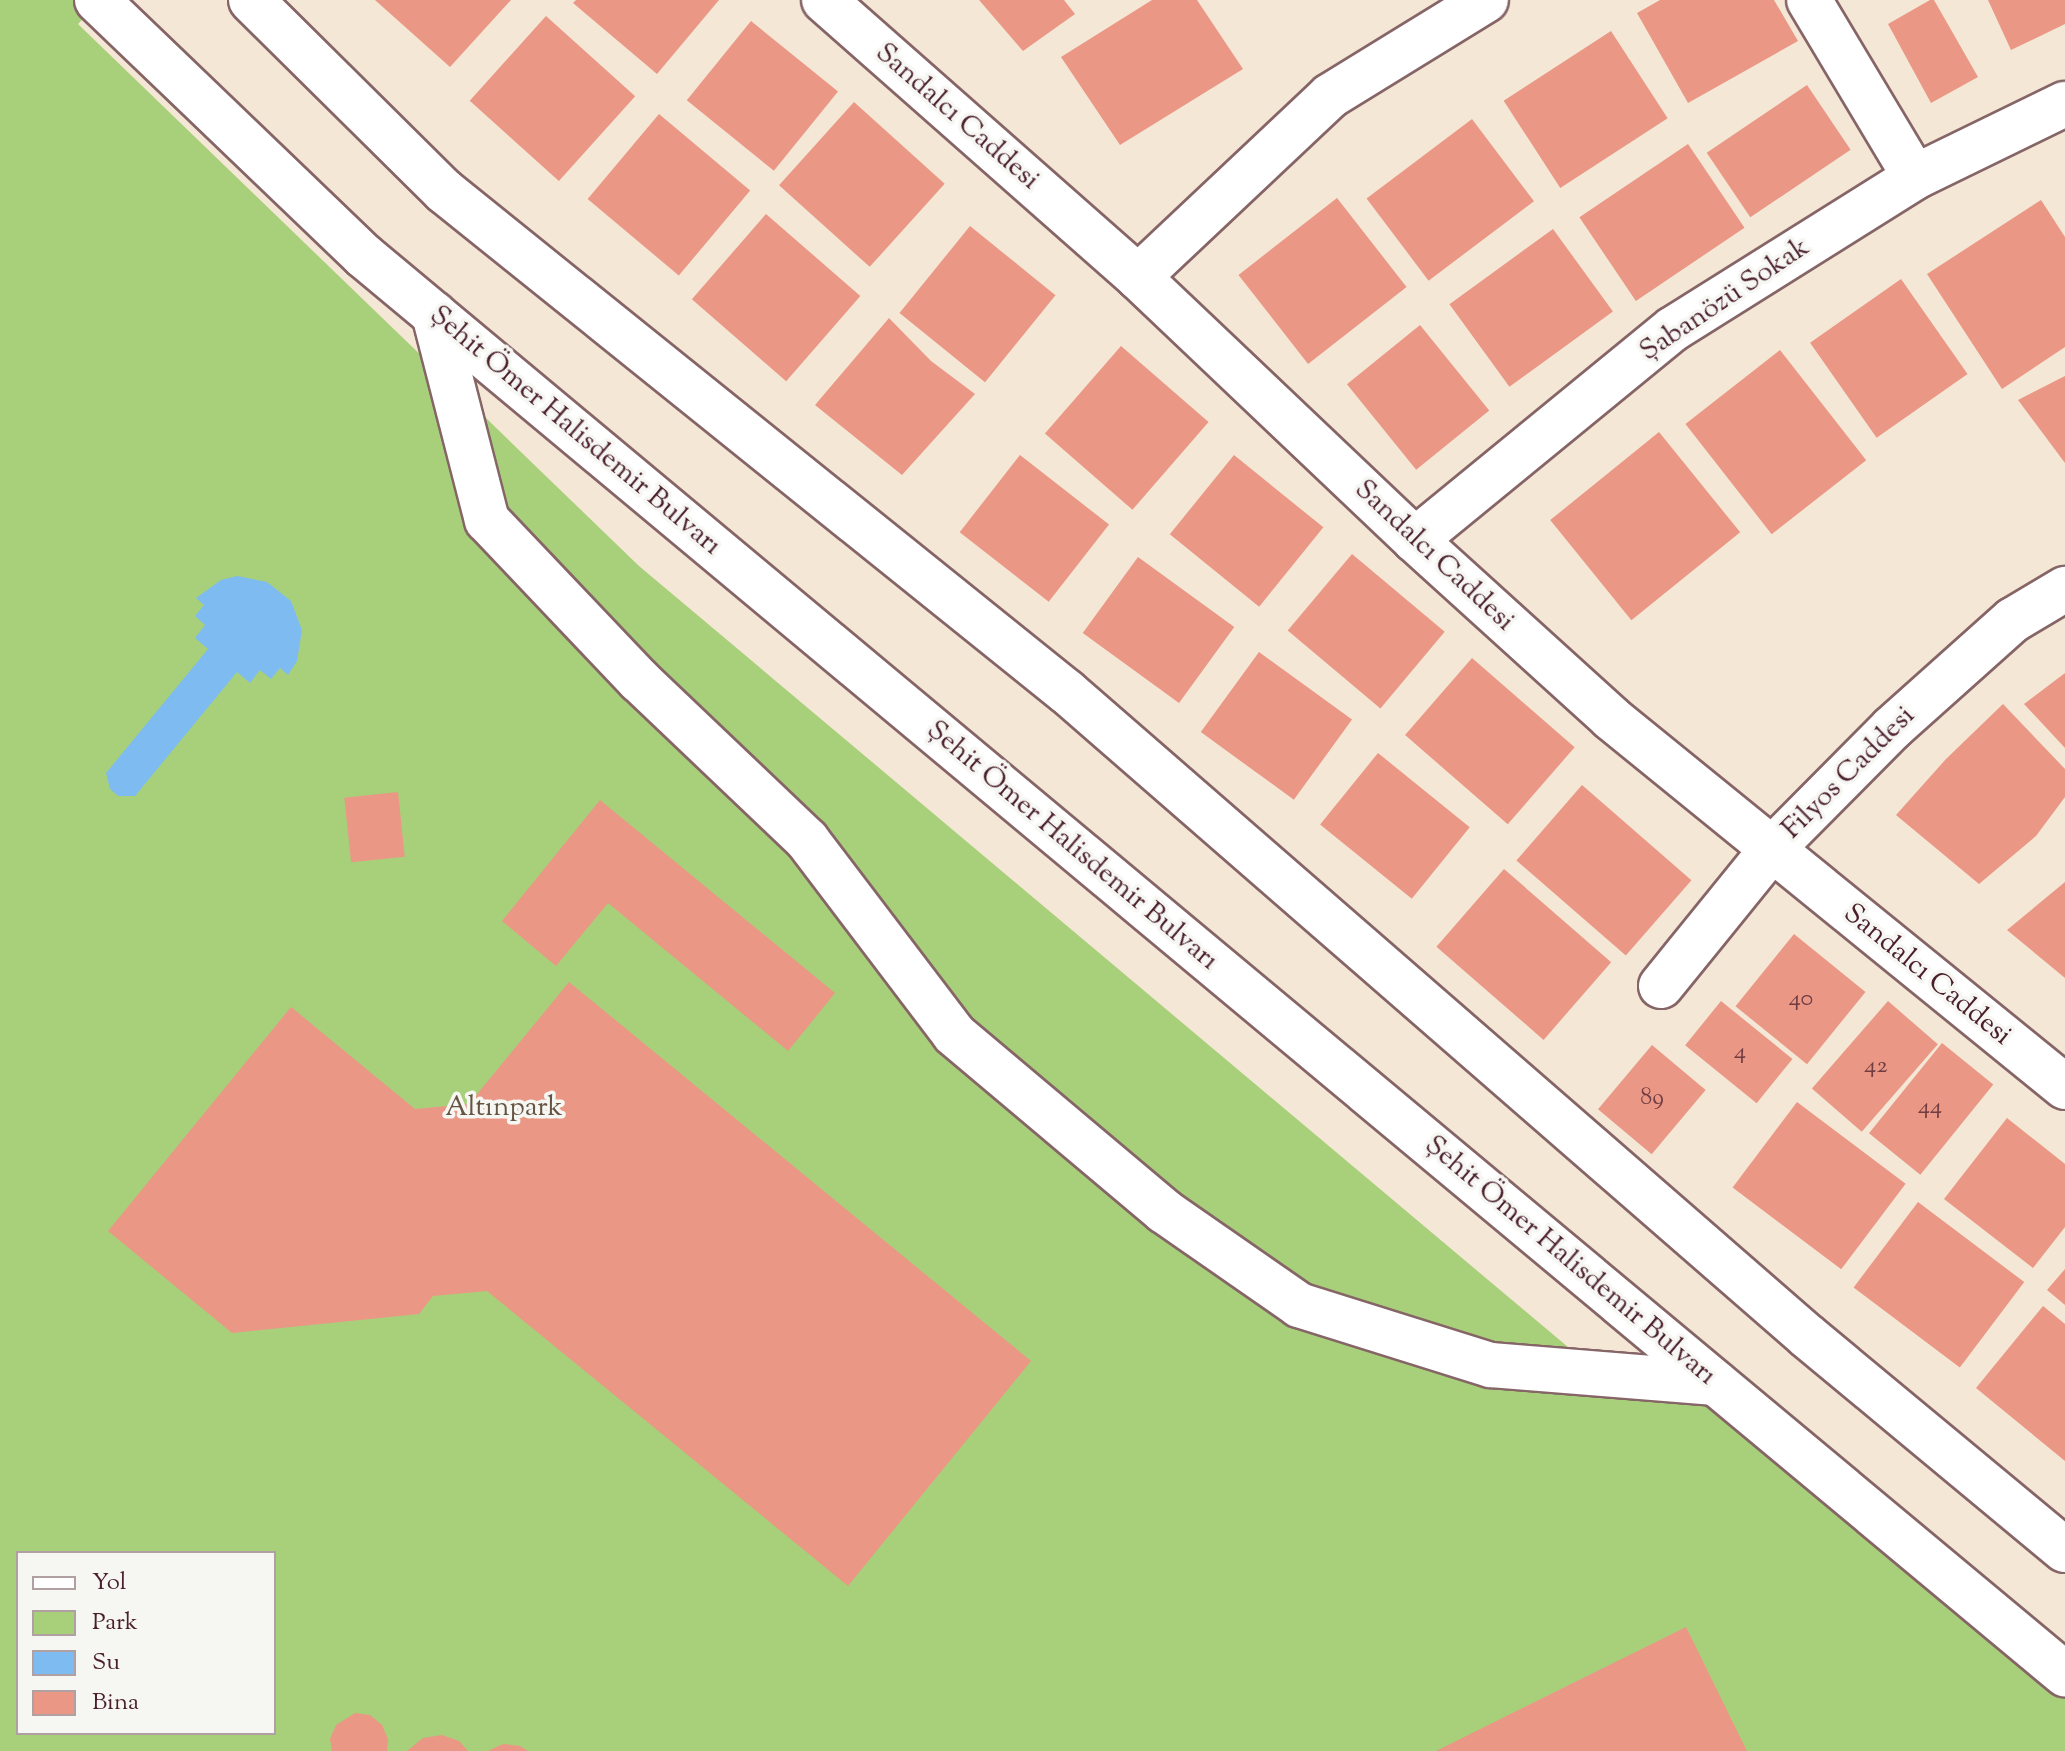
<!DOCTYPE html>
<html>
<head>
<meta charset="utf-8">
<style>
	body { margin:0 }
	#map { position:relative; width:2065px; height:1751px; overflow:hidden; background:#f5e7d6; font-family:"Sorts Mill Goudy",serif }
	div>[style] { position:absolute }
	.green>* { inset:0; background:#a8d07a }
	.water>* { inset:0; background:#7ebbf1 }
	.building>* { inset:0; background:#ea9785; transform-origin:0 0 }
	.roads { filter:drop-shadow(2px 0 #866567) drop-shadow(-2px 0 #866567) drop-shadow(0 2px #866567) drop-shadow(0 -2px #866567) }
	.minor>* { height:44px; margin:-22px; padding:0 22px; transform-origin:22px; border-radius:22px; background:#fff }
	.highway>* { height:44px; margin:-22px; padding:0 22px; transform-origin:22px; border-radius:22px; background:#fff }
	span { translate:-50% -50%; white-space:nowrap; text-align:center; line-height:1.15; -webkit-text-stroke:7px #f6f6f2; paint-order:stroke }
	.number-label { font-size:24px; color:#723d42 }
	.number-label span { -webkit-text-stroke-width:0 }
	.street-label { font-size:28px; color:#4a1f2b }
	.park-label { font-size:28px; color:#665443 }
	.legend { position:absolute; left:16px; top:1551px; width:260px; height:184px; box-sizing:border-box; background:#f6f6f2; border:2px solid #b1a0a2; margin:0; padding:10px 14px; list-style:none; font-size:24px; color:#4a1f2b }
	.legend li { display:flex; align-items:center; gap:16px; height:40px }
	.legend b { width:40px; border:2px solid #b1a0a2 }
</style>
</head>
<body>
<div id="map">
	<div class="green">
		<div style="clip-path:polygon(evenodd,0 0,97px 0,99px 2px,78px 24px,639px 566px,1600px 1374px,1715px 1383px,2065px 1674px,2065px 1751px,0 1751px,0 0,18px 1553px,274px 1553px,274px 1733px,18px 1733px,18px 1553px)"></div>
	</div>
	<div class="water">
		<div style="clip-path:polygon(237px 576px,267px 582px,291px 601px,302px 630px,297px 661px,288px 675px,280px 668px,271px 679px,260px 670px,250px 683px,237px 672px,135px 796px,118px 796px,110px 789px,106px 773px,208px 649px,195px 638px,205px 625px,195px 616px,204px 605px,196px 598px,221px 580px)"></div>
	</div>
	<div class="building">
		<div style="clip-path:polygon(375px 0,511px 0,450px 67px)"></div>
		<div style="clip-path:polygon(576px 0,719px 0,657px 74px,573px 3px)"></div>
		<div style="clip-path:polygon(979px 0,1064px 0,1075px 14px,1023px 51px)"></div>
		<div style="clip-path:polygon(1152px 0,1197px 0,1243px 69px,1120px 145px,1061px 57px)"></div>
		<div style="clip-path:polygon(1660px 0,1774px 0,1798px 41px,1688px 103px,1637px 13px)"></div>
		<div style="clip-path:polygon(1930px 0,1934px 0,1978px 77px,1931px 103px,1888px 24px)"></div>
		<div style="clip-path:polygon(1988px 0,2065px 0,2065px 24px,2011px 50px)"></div>
		<div style="left:546px;top:16px;width:120px;height:114px;rotate:42deg"></div>
		<div style="left:751px;top:21px;width:112px;height:102px;rotate:39deg"></div>
		<div style="left:1611px;top:31px;width:104px;height:128px;rotate:57deg"></div>
		<div style="left:1807px;top:85px;width:78px;height:121px;rotate:56deg"></div>
		<div style="left:854px;top:102px;width:122px;height:112px;rotate:42deg"></div>
		<div style="left:659px;top:114px;width:119px;height:111px;rotate:40deg"></div>
		<div style="left:1472px;top:119px;width:103px;height:132px;rotate:53deg"></div>
		<div style="left:1688px;top:144px;width:101px;height:131px;rotate:56deg"></div>
		<div style="left:1337px;top:198px;width:113px;height:125px;rotate:52deg"></div>
		<div style="clip-path:polygon(2041px 200px,2065px 237px,2065px 347px,2002px 389px,1927px 274px)"></div>
		<div style="left:766px;top:214px;width:125px;height:113px;rotate:41deg"></div>
		<div style="left:970px;top:226px;width:110px;height:112px;rotate:39deg"></div>
		<div style="left:1553px;top:229px;width:102px;height:128px;rotate:54deg"></div>
		<div style="left:1901px;top:279px;width:116px;height:111px;rotate:55deg"></div>
		<div style="clip-path:polygon(889px 318px,931px 361px,975px 394px,902px 475px,815px 405px)"></div>
		<div style="left:1420px;top:325px;width:110px;height:94px;rotate:51deg"></div>
		<div style="left:1121px;top:346px;width:116px;height:116px;rotate:41deg"></div>
		<div style="left:1780px;top:350px;width:140px;height:120px;rotate:52deg"></div>
		<div style="clip-path:polygon(2065px 376px,2065px 463px,2018px 400px)"></div>
		<div style="left:1659px;top:432px;width:129px;height:140px;rotate:51deg"></div>
		<div style="left:1020px;top:455px;width:113px;height:98px;rotate:38deg"></div>
		<div style="left:1234px;top:455px;width:115px;height:102px;rotate:39deg"></div>
		<div style="left:1352px;top:554px;width:121px;height:100px;rotate:40deg"></div>
		<div style="left:1138px;top:557px;width:119px;height:94px;rotate:36deg"></div>
		<div style="left:1259px;top:652px;width:115px;height:99px;rotate:36deg"></div>
		<div style="left:1472px;top:658px;width:136px;height:102px;rotate:41deg"></div>
		<div style="clip-path:polygon(2065px 673px,2065px 748px,2024px 704px)"></div>
		<div style="clip-path:polygon(2003px 704px,2065px 769px,2065px 797px,2036px 836px,1979px 884px,1896px 815px,1946px 759px)"></div>
		<div style="left:1378px;top:753px;width:118px;height:92px;rotate:39deg"></div>
		<div style="left:1582px;top:785px;width:145px;height:100px;rotate:41deg"></div>
		<div style="left:398px;top:792px;width:65px;height:54px;rotate:84deg"></div>
		<div style="clip-path:polygon(600px 800px,835px 993px,788px 1051px,608px 903px,556px 966px,502px 921px)"></div>
		<div style="left:1504px;top:869px;width:142px;height:103px;rotate:41deg"></div>
		<div style="clip-path:polygon(2065px 882px,2065px 978px,2007px 930px)"></div>
		<div style="left:1794px;top:934px;width:92px;height:93px;rotate:39deg"></div>
		<div style="clip-path:polygon(569px 982px,1031px 1361px,848px 1586px,487px 1291px,433px 1296px,419px 1314px,232px 1333px,108px 1231px,291px 1007px,415px 1109px,469px 1104px)"></div>
		<div style="left:1721px;top:1001px;width:92px;height:57px;rotate:39deg"></div>
		<div style="left:1888px;top:1001px;width:66px;height:116px;rotate:41deg"></div>
		<div style="left:1942px;top:1043px;width:66px;height:116px;rotate:39deg"></div>
		<div style="left:1652px;top:1045px;width:70px;height:84px;rotate:40deg"></div>
		<div style="left:1797px;top:1102px;width:136px;height:107px;rotate:37deg"></div>
		<div style="clip-path:polygon(2007px 1118px,2065px 1164px,2065px 1227px,2033px 1268px,1944px 1199px)"></div>
		<div style="left:1918px;top:1202px;width:133px;height:107px;rotate:37deg"></div>
		<div style="clip-path:polygon(2065px 1269px,2065px 1305px,2047px 1290px)"></div>
		<div style="clip-path:polygon(2043px 1306px,2065px 1324px,2065px 1461px,1976px 1388px)"></div>
		<div style="clip-path:polygon(1686px 1627px,1747px 1751px,1436px 1751px)"></div>
		<div style="clip-path:polygon(355px 1713px,370px 1715px,382px 1725px,388px 1739px,387px 1751px,332px 1751px,330px 1739px,336px 1725px)"></div>
		<div style="clip-path:polygon(442px 1735px,459px 1741px,468px 1751px,407px 1751px,423px 1738px)"></div>
		<div style="clip-path:polygon(503px 1744px,520px 1746px,528px 1751px,488px 1751px)"></div>
	</div>
	<div class="roads">
		<div class="minor">
			<div style="left:824px;top:0;width:419px;rotate:41.4deg"></div>
			<div style="left:1138px;top:277px;width:382px;rotate:43.5deg"></div>
			<div style="left:1415px;top:540px;width:265px;rotate:42.2deg"></div>
			<div style="left:1611px;top:718px;width:585px;rotate:39.1deg"></div>
			<div style="left:1809px;top:0;width:206px;rotate:59.1deg"></div>
			<div style="left:1138px;top:277px;width:264px;rotate:-43.3deg"></div>
			<div style="left:1330px;top:96px;width:183px;rotate:-31.6deg"></div>
			<div style="left:434px;top:314px;width:213px;rotate:75.6deg"></div>
			<div style="left:487px;top:520px;width:221px;rotate:46.5deg"></div>
			<div style="left:639px;top:680px;width:232px;rotate:43.6deg"></div>
			<div style="left:807px;top:840px;width:243px;rotate:52.8deg"></div>
			<div style="left:954px;top:1034px;width:275px;rotate:40.1deg"></div>
			<div style="left:1164px;top:1211px;width:165px;rotate:34.8deg"></div>
			<div style="left:1299px;top:1305px;width:201px;rotate:17.4deg"></div>
			<div style="left:1491px;top:1365px;width:225px;rotate:4.6deg"></div>
			<div style="left:1415px;top:540px;width:333px;rotate:-39.3deg"></div>
			<div style="left:1673px;top:329px;width:286px;rotate:-32.1deg"></div>
			<div style="left:1915px;top:177px;width:167px;rotate:-26deg"></div>
			<div style="left:1661px;top:986px;width:176px;rotate:-51deg"></div>
			<div style="left:1772px;top:849px;width:170px;rotate:-45.2deg"></div>
			<div style="left:1892px;top:728px;width:162px;rotate:-41.8deg"></div>
			<div style="left:2013px;top:620px;width:61px;rotate:-30.8deg"></div>
		</div>
		<div class="highway">
			<div style="left:97px;top:0;width:370px;rotate:43.8deg"></div>
			<div style="left:364px;top:256px;width:2215px;rotate:39.82deg"></div>
			<div style="left:251px;top:0;width:272px;rotate:44.7deg"></div>
			<div style="left:444px;top:191px;width:799px;rotate:38.81deg"></div>
			<div style="left:1067px;top:692px;width:981px;rotate:41.03deg"></div>
			<div style="left:1807px;top:1336px;width:335px;rotate:39.7deg"></div>
		</div>
	</div>
	<div class="number-label">
		<span style="left:1801px;top:1000px">40</span>
		<span style="left:1740px;top:1053px">4</span>
		<span style="left:1876px;top:1067px">42</span>
		<span style="left:1652px;top:1099px">89</span>
		<span style="left:1930px;top:1108px">44</span>
	</div>
	<div class="street-label">
		<span style="left:957px;top:117px;rotate:41deg">Sandalcı Caddesi</span>
		<span style="left:1725px;top:300px;rotate:-34deg">Şabanözü Sokak</span>
		<span style="left:575px;top:431px;rotate:40deg">Şehit Ömer Halisdemir Bulvarı</span>
		<span style="left:1434px;top:556px;rotate:43deg">Sandalcı Caddesi</span>
		<span style="left:1849px;top:773px;rotate:-45deg">Filyos Caddesi</span>
		<span style="left:1072px;top:846px;rotate:40deg">Şehit Ömer Halisdemir Bulvarı</span>
		<span style="left:1927px;top:975px;rotate:39deg">Sandalcı Caddesi</span>
		<span style="left:1570px;top:1261px;rotate:40deg">Şehit Ömer Halisdemir Bulvarı</span>
	</div>
	<div class="park-label">
		<span style="left:504px;top:1108px">Altınpark</span>
	</div>
	<ul class="legend">
	<li><b style="height:10px;background:#fff"></b>Yol</li>
	<li><b style="height:22px;background:#a8d07a"></b>Park</li>
	<li><b style="height:22px;background:#7ebbf1"></b>Su</li>
	<li><b style="height:22px;background:#ea9785"></b>Bina</li>
	</ul>
</div>
</body>
</html>
